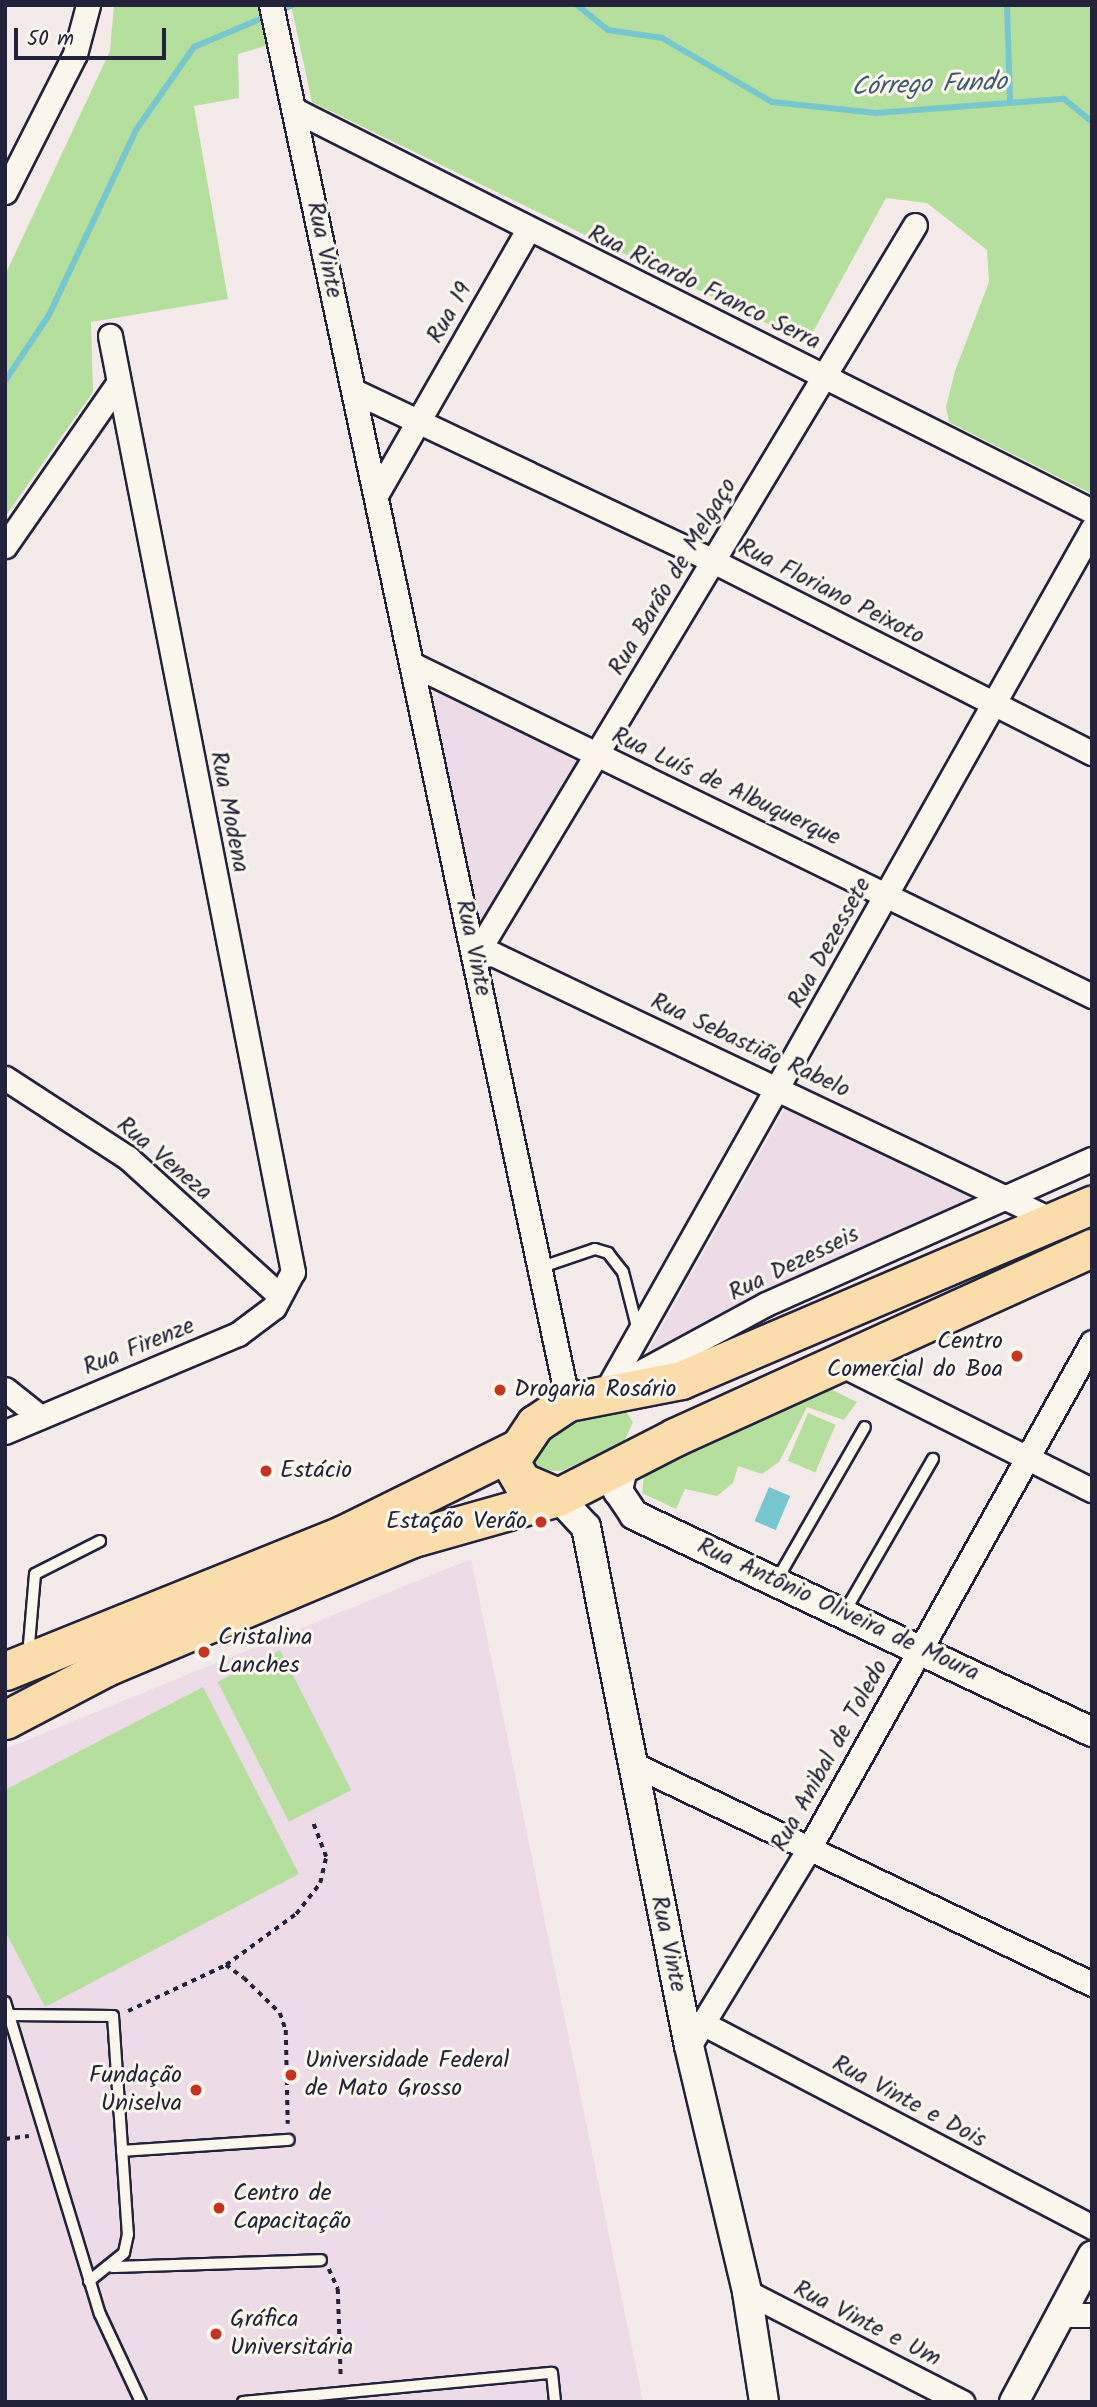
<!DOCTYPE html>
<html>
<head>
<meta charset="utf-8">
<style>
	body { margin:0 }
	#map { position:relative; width:1097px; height:2407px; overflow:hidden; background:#f5eaea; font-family:Kalam,sans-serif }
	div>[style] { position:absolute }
	.built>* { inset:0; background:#eddbe7 }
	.green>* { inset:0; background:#b4df9d; transform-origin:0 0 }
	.water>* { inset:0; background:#76c7cf; transform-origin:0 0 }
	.stream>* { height:6px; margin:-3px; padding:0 3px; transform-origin:3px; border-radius:3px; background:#76c7cf }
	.path>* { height:3.5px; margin-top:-1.75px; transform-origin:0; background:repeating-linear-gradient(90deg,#22223b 0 5px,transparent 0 10px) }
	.roads { filter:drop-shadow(2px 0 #22223b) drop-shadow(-2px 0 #22223b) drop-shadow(0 2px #22223b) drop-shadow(0 -2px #22223b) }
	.service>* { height:10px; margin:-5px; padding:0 5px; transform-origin:5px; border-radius:5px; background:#fbf7ec }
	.minor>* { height:23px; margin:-11.5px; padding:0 11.5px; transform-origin:11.5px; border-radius:11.5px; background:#fbf7ec }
	.tertiary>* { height:28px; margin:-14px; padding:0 14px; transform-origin:14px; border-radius:14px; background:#fbf7ec }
	.primary>* { height:37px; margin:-18.5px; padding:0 18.5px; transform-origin:18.5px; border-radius:18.5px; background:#faddab }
	.dots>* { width:19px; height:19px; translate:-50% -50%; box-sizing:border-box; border:4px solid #fbf7ec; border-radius:50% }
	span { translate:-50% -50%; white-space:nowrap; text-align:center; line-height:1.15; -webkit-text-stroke:6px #fbf7ec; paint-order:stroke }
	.street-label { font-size:24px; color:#22223b }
	.poi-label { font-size:24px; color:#22223b }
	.right { translate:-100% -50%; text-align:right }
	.left { translate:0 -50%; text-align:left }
	.water-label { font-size:26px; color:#3f5c6f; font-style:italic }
	.frame { position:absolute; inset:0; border:7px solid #22223b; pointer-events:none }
	.scale { position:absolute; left:14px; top:28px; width:152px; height:32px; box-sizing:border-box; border:4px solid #22223b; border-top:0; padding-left:9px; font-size:21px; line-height:24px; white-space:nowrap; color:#22223b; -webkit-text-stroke:5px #fbf7ec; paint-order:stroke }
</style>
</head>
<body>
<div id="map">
	<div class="built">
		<div style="clip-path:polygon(428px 688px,584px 760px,479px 936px)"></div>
		<div style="clip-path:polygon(788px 1103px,999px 1212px,633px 1378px)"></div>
		<div style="clip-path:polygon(471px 1559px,643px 2402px,5px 2402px,5px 1749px)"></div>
	</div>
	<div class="green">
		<div style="clip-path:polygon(114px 5px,259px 5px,269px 45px,238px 54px,239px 98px,194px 106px,228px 299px,91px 322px,93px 392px,5px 517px,5px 275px,110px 51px)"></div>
		<div style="clip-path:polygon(291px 5px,1092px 5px,1092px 494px,949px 422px,946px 407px,955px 371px,989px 282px,987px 250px,927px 203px,886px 198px,807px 343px,312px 102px)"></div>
		<div style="clip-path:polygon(828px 1388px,857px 1402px,844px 1420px,807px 1407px,779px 1462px,762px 1474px,738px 1466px,733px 1483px,717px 1496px,685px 1489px,676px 1509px,642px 1493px,645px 1467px)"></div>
		<div style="clip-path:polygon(622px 1406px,633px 1422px,623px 1444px,561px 1471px,532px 1470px,527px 1447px,556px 1423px)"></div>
		<div style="left:808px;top:1413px;width:30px;height:52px;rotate:23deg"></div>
		<div style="left:280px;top:1650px;width:157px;height:70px;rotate:63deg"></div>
		<div style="clip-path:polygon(203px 1687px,299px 1874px,45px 2007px,5px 1931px,5px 1790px)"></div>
	</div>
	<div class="water">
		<div style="left:769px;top:1487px;width:23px;height:37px;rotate:23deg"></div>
	</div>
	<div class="stream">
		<div style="left:577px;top:5px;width:40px;rotate:39deg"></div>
		<div style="left:608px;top:30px;width:55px;rotate:8.4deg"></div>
		<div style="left:662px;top:38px;width:127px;rotate:30.2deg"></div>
		<div style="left:772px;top:102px;width:105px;rotate:6deg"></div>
		<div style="left:876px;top:113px;width:189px;rotate:-4.3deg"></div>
		<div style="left:1064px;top:99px;width:36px;rotate:39deg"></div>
		<div style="left:1007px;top:5px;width:98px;rotate:88.2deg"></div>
		<div style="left:5px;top:381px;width:79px;rotate:-56.3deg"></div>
		<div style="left:49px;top:315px;width:204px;rotate:-64.8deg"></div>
		<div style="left:136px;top:130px;width:101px;rotate:-55.1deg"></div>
		<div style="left:194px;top:47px;width:108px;rotate:-23deg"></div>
	</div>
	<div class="path">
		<div style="left:226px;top:1965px;width:87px;rotate:-36.1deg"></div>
		<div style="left:296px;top:1914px;width:39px;rotate:-52deg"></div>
		<div style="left:320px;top:1883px;width:27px;rotate:-77deg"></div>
		<div style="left:326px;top:1857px;width:39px;rotate:-111deg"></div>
		<div style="left:128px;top:2011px;width:108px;rotate:-25.1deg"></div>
		<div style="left:226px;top:1965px;width:22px;rotate:36deg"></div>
		<div style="left:244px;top:1978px;width:50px;rotate:44.2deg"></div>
		<div style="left:280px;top:2013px;width:18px;rotate:71deg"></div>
		<div style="left:286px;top:2030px;width:94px;rotate:88.8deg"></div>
		<div style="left:5px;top:2139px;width:24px;rotate:-7deg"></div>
		<div style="left:329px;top:2269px;width:22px;rotate:66deg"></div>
		<div style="left:338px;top:2289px;width:90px;rotate:88.1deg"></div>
	</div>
	<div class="roads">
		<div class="service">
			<div style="left:539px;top:1268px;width:59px;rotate:-18.7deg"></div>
			<div style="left:595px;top:1249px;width:14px;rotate:17deg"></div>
			<div style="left:608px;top:1253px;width:24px;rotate:52deg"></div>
			<div style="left:623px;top:1272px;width:61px;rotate:75.7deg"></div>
			<div style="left:778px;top:1578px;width:174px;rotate:-60.1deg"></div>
			<div style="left:844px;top:1613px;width:178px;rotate:-60deg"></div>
			<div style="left:28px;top:1656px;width:82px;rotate:-85.1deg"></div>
			<div style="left:35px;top:1574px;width:73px;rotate:-26.9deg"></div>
			<div style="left:5px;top:2002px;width:326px;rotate:73.1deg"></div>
			<div style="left:100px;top:2314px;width:97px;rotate:65deg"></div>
			<div style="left:10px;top:2015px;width:103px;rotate:0.6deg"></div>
			<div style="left:113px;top:2016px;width:219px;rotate:86.1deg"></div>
			<div style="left:128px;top:2234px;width:19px;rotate:102deg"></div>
			<div style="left:124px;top:2253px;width:45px;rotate:141.3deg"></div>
			<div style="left:122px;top:2151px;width:167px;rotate:-3.8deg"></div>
			<div style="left:112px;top:2267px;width:209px;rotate:-1.9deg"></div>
			<div style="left:243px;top:2402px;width:310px;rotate:-5.4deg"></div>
			<div style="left:552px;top:2373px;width:29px;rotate:84deg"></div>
		</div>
		<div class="minor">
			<div style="left:271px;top:5px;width:1428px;rotate:78deg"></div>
			<div style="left:295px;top:110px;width:892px;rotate:26.71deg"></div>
			<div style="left:5px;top:192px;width:155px;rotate:-63.1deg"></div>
			<div style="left:75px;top:54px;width:51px;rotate:-75.1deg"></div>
			<div style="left:354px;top:391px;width:397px;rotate:25.3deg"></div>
			<div style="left:713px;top:561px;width:425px;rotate:26.9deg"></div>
			<div style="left:376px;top:495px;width:304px;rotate:-60.2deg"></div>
			<div style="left:5px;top:546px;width:196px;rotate:-55.2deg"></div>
			<div style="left:412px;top:664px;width:757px;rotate:26.02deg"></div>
			<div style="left:475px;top:956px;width:853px;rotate:-58.96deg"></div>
			<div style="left:475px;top:956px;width:18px;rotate:-6deg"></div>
			<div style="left:493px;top:954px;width:619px;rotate:25.45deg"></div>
			<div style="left:5px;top:1078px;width:147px;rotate:33deg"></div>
			<div style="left:128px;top:1158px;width:202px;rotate:42.2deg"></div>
			<div style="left:838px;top:1363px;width:284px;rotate:26.6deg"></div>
			<div style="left:633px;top:1376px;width:151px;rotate:-28.4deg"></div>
			<div style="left:766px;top:1304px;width:357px;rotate:-24deg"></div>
			<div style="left:5px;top:1389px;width:43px;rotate:38.5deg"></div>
			<div style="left:606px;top:1391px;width:990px;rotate:-60.59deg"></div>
			<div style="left:5px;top:1432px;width:253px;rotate:-22.8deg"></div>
			<div style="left:238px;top:1334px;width:45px;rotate:-36.9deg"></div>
			<div style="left:274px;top:1307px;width:40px;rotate:-62deg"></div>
			<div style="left:293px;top:1272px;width:954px;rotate:-101.06deg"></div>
			<div style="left:631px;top:1763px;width:511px;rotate:25.61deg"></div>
			<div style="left:702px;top:2023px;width:440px;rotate:27.6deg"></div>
			<div style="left:689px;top:2046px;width:227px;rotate:-58.7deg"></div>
			<div style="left:807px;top:1852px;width:584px;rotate:-60.8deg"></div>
			<div style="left:747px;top:2292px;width:242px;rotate:27.1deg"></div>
			<div style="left:1059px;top:2315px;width:33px"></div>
		</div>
		<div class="tertiary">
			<div style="left:624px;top:1464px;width:28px;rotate:103deg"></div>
			<div style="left:618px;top:1491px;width:29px;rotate:56deg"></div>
			<div style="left:634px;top:1515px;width:507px;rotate:25.35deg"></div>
			<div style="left:558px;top:1497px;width:41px;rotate:47deg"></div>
			<div style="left:586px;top:1527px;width:529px;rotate:78.78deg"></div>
			<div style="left:689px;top:2046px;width:253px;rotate:76.7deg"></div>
			<div style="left:747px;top:2292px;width:111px;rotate:81.2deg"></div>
			<div style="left:1014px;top:2402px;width:166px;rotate:-61.9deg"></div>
		</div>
		<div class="primary">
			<div style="left:558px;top:1497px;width:39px;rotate:-157deg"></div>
			<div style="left:522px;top:1482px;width:24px;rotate:-120deg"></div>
			<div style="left:510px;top:1461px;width:45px;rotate:-56deg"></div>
			<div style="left:535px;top:1424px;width:40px;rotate:-34deg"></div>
			<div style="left:568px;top:1402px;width:115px;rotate:-11deg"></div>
			<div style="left:681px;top:1380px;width:447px;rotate:-23.1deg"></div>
			<div style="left:5px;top:1671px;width:366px;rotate:-22deg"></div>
			<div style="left:344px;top:1534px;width:190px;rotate:-26.3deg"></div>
			<div style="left:5px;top:1720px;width:114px;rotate:-27.7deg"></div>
			<div style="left:106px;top:1667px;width:330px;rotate:-22.8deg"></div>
			<div style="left:410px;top:1539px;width:154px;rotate:-15.8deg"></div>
			<div style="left:558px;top:1497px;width:131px;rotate:-27.1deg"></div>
			<div style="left:675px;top:1437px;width:458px;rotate:-24.4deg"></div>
		</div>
	</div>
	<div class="dots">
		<div style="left:1017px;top:1356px;background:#c8321e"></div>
		<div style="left:500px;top:1390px;background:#c8321e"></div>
		<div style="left:266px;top:1471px;background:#c8321e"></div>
		<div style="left:541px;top:1522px;background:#c8321e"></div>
		<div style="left:204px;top:1652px;background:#c8321e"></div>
		<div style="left:291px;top:2075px;background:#c8321e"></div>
		<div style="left:196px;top:2090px;background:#c8321e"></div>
		<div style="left:219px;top:2208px;background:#c8321e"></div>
		<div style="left:216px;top:2334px;background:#c8321e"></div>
	</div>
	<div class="street-label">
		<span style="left:324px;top:250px;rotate:78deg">Rua Vinte</span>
		<span style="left:704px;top:288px;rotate:26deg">Rua Ricardo Franco Serra</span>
		<span style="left:450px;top:313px;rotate:-60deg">Rua 19</span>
		<span style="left:673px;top:577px;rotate:-59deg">Rua Barão de Melgaço</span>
		<span style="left:831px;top:592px;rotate:27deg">Rua Floriano Peixoto</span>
		<span style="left:726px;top:787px;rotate:25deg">Rua Luís de Albuquerque</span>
		<span style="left:229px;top:812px;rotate:79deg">Rua Modena</span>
		<span style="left:830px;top:943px;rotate:-61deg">Rua Dezessete</span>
		<span style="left:473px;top:948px;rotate:78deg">Rua Vinte</span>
		<span style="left:750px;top:1046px;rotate:25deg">Rua Sebastião Rabelo</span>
		<span style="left:164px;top:1159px;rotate:40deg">Rua Veneza</span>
		<span style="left:794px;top:1264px;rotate:-26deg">Rua Dezesseis</span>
		<span style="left:139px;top:1347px;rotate:-22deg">Rua Firenze</span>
		<span style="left:838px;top:1610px;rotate:25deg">Rua Antônio Oliveira de Moura</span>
		<span style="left:830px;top:1756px;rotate:-61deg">Rua Anibal de Toledo</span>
		<span style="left:668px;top:1944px;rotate:78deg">Rua Vinte</span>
		<span style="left:909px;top:2102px;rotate:28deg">Rua Vinte e Dois</span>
		<span style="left:867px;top:2324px;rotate:27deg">Rua Vinte e Um</span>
	</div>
	<div class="poi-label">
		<span class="right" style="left:1003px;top:1356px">Centro<br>Comercial do Boa</span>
		<span class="left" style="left:514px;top:1390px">Drogaria Rosário</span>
		<span class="left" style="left:280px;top:1471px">Estácio</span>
		<span class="right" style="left:527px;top:1522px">Estação Verão</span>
		<span class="left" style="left:218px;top:1652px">Cristalina<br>Lanches</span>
		<span class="left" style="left:305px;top:2075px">Universidade Federal<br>de Mato Grosso</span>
		<span class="right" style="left:182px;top:2090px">Fundação<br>Uniselva</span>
		<span class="left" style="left:233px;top:2208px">Centro de<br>Capacitação</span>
		<span class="left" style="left:230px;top:2334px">Gráfica<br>Universitária</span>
	</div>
	<div class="water-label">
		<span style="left:929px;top:86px;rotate:-2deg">Córrego Fundo</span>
	</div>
	<div class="frame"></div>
	<div class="scale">50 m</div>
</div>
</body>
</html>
